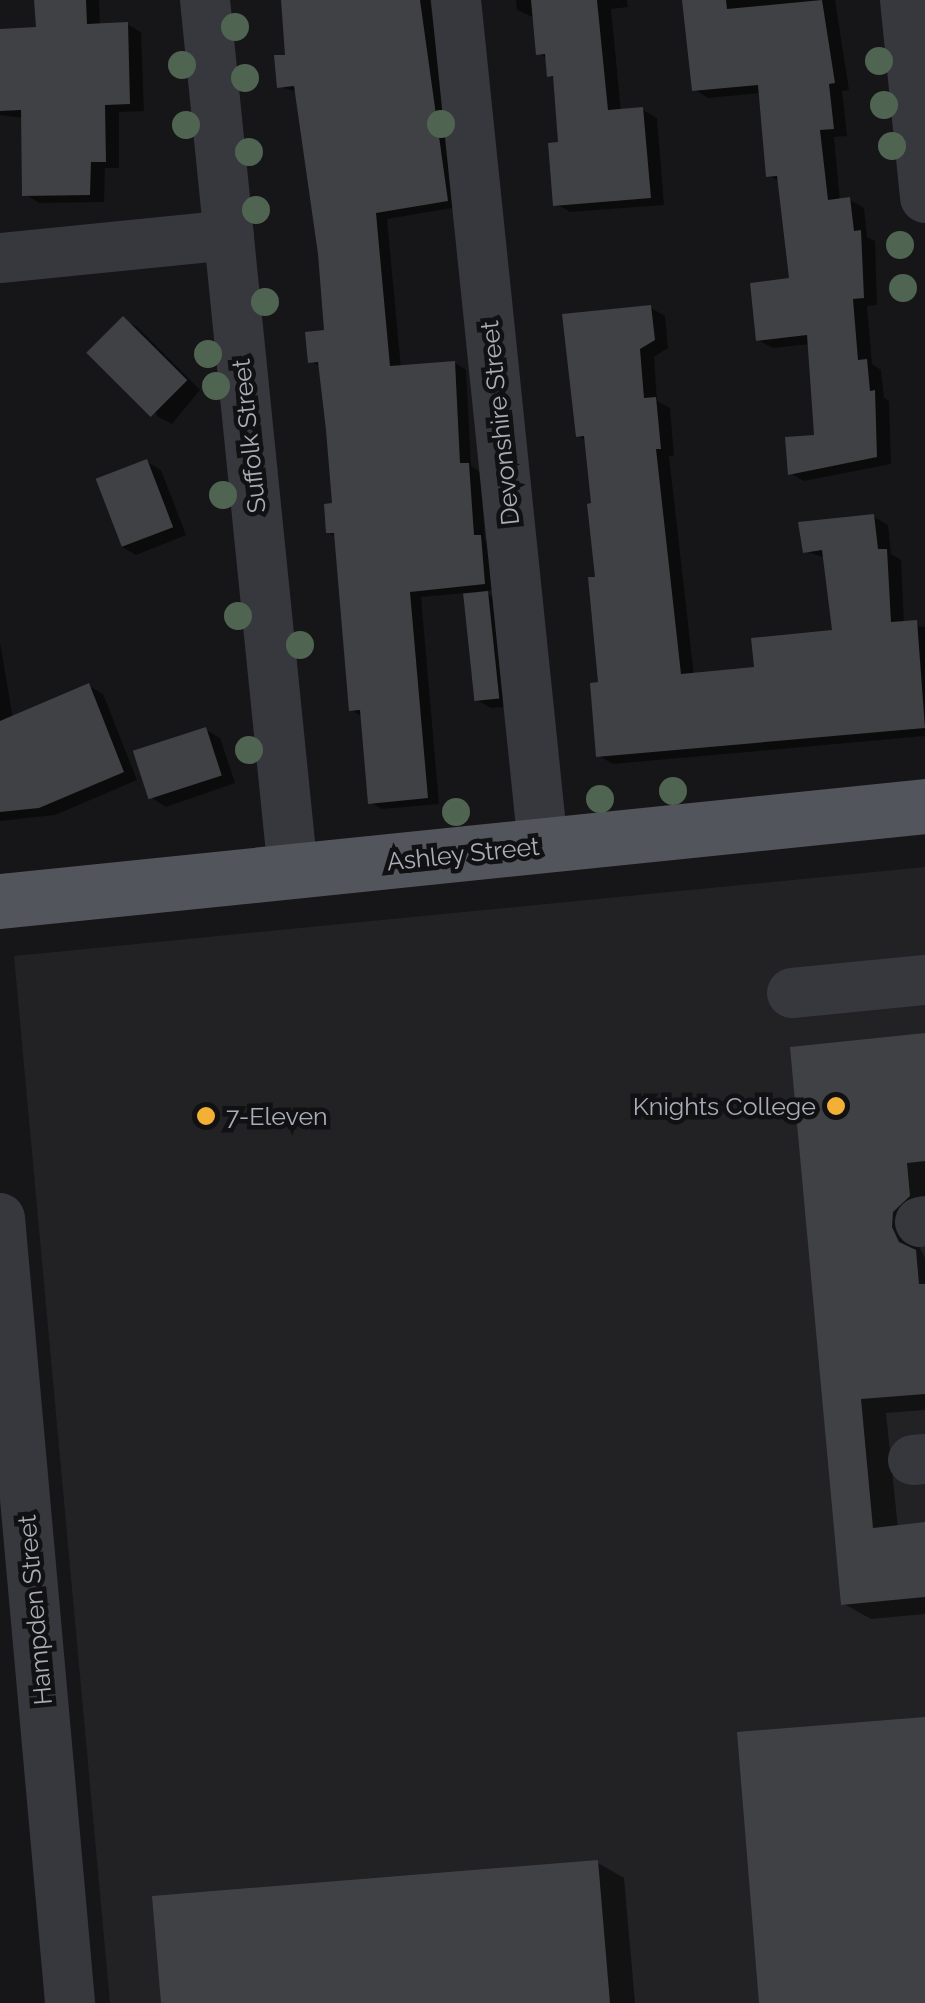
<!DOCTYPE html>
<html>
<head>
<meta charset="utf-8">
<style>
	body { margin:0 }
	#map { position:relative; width:925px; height:2003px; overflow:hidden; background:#161618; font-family:Raleway,sans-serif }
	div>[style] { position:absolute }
	.built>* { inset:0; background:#222225 }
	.shadow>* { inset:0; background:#0007 }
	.building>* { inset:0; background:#404145; transform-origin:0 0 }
	.minor>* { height:50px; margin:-25px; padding:0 25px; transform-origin:25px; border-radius:25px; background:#37383d }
	.major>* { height:55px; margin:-27.5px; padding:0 27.5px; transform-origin:27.5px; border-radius:27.5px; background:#53555c }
	.trees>* { width:28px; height:28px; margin:-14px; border-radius:50%; background:#506452 }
	.dots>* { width:28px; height:28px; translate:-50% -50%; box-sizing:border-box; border:5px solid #111113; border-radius:50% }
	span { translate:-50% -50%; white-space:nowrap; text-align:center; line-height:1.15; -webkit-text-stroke:9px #111113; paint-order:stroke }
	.street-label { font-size:25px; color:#a8adb8 }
	.poi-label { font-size:25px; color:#a8adb8 }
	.right { translate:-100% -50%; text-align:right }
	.left { translate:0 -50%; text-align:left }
</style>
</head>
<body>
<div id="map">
	<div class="built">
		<div style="clip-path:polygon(925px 867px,925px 2003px,110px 2003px,14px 956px)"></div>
	</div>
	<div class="shadow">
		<div style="clip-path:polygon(37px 0,99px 0,100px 26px,127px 24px,141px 32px,144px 111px,119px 112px,119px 168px,105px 168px,104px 202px,39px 203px,25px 194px,23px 118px,0 115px,0 31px,38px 29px)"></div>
		<div style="clip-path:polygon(282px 0,430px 0,458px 207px,387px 219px,401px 368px,455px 363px,466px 370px,471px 466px,480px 472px,485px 540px,492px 544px,496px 590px,483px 591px,502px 602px,512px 706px,491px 708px,477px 700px,465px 593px,421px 597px,439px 804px,382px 809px,370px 802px,363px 717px,351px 710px,337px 537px,328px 532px,335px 505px,321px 367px,311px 361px,327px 332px,321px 253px,297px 92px,279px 86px,288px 57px)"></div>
		<div style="clip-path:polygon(516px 0,627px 0,628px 7px,611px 9px,621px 112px,643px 110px,657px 118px,664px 205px,570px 212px,556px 204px,561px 144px,555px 79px,549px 75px,546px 58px,539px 53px,535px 18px,517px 10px)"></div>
		<div style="clip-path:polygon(701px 0,835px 0,849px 90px,842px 91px,847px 136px,834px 137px,840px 201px,850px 200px,864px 208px,867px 237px,875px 241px,877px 305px,867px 306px,872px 364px,881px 370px,884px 398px,889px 401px,891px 464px,804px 481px,790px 473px,816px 437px,810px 344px,773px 348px,758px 340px,791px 280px,780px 182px,768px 175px,761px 93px,708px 98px,694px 89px)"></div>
		<div style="clip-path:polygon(651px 308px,665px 316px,668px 348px,654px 357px,657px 401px,670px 408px,674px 456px,669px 456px,694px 676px,757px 669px,835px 632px,826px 558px,805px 551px,874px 517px,888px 525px,891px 554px,901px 560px,904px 624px,925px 627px,925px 736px,613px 764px,599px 756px,601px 685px,594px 505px,587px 441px,578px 436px)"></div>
		<div style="clip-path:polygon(123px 319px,137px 327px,200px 390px,172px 424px,157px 416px)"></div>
		<div style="clip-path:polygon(147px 462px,161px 470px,186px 535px,136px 555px,122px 547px)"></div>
		<div style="clip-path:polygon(0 642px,13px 719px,89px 686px,103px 694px,137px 780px,55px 815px,0 821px)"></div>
		<div style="clip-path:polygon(205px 729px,220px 738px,235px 783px,166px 807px,152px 798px)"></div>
		<div style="clip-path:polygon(925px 1035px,925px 1222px,918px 1244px,925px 1258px,925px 1410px,886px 1413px,898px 1528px,925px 1536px,925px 1614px,871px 1619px,844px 1604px,793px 1049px)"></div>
		<div style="clip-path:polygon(598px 1863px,624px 1878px,635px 2003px,164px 2003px)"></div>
	</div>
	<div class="building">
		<div style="clip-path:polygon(34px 0,86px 0,87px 24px,128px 22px,130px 104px,105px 105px,106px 162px,91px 162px,90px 195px,22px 196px,21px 110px,0 111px,0 29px,36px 27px)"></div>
		<div style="clip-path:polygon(281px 0,420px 0,448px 201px,376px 213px,390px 366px,455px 361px,460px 463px,469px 463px,474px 535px,481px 535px,485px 584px,410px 592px,428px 798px,368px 804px,360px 710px,349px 711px,334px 533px,326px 533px,324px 504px,332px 503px,326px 430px,318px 362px,308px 363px,305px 332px,324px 330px,318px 254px,294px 86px,277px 88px,274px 55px,285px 55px)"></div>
		<div style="clip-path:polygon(531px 0,597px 0,608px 110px,643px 107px,651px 198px,553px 206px,548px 143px,558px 142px,553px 76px,547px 77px,545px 54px,536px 55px)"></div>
		<div style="clip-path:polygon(682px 0,726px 0,727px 9px,822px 0,835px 83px,829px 84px,834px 129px,820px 130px,828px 200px,850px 197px,854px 231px,861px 230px,864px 298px,853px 299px,858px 360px,867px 359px,870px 391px,875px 390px,877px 457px,788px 475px,785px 437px,814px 435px,807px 335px,756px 341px,750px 283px,789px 278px,777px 176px,766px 177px,758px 85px,692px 91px)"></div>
		<div style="clip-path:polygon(651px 305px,655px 340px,640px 349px,644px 398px,656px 397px,661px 449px,656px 449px,681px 674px,754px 667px,751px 638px,832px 630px,822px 550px,803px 553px,798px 522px,874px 514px,878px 549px,887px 549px,891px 622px,917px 620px,925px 728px,596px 757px,590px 683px,598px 682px,588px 577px,595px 577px,587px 504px,591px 503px,584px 436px,576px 437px,562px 314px)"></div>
		<div style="left:123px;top:316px;width:91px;height:52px;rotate:45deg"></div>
		<div style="left:147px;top:459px;width:73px;height:55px;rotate:69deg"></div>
		<div style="left:488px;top:591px;width:108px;height:25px;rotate:84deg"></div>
		<div style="clip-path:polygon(89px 683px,124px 772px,39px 808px,0 812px,0 721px)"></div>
		<div style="left:206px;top:727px;width:51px;height:77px;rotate:72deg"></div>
		<div style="clip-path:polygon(925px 1033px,925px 1161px,907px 1163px,910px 1196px,893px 1212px,892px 1227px,899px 1242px,916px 1250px,919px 1284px,925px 1284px,925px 1394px,861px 1399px,873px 1528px,925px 1522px,925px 1597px,841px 1605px,790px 1047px)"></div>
		<div style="clip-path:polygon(925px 1717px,925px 2003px,759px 2003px,737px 1732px)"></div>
		<div style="clip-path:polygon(598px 1860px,610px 2003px,161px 2003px,152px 1896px)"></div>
	</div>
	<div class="minor">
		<div style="left:205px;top:0;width:876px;rotate:84.24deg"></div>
		<div style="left:456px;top:0;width:850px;rotate:84.13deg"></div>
		<div style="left:905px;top:0;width:199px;rotate:84.2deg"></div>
		<div style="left:0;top:258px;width:230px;rotate:-5.7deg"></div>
		<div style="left:792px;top:993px;width:134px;rotate:-5.6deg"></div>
		<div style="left:0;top:1218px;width:788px;rotate:84.9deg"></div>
		<div style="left:920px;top:1222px;width:5px;rotate:-11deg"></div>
		<div style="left:913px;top:1460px;width:12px;rotate:-5deg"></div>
	</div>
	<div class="major">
		<div style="left:0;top:901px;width:930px;rotate:-5.86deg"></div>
	</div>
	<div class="trees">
		<div style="left:235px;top:27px"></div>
		<div style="left:879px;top:61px"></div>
		<div style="left:182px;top:65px"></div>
		<div style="left:245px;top:78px"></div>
		<div style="left:884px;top:105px"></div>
		<div style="left:441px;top:124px"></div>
		<div style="left:186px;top:125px"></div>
		<div style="left:892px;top:146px"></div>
		<div style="left:249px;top:152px"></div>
		<div style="left:256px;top:210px"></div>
		<div style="left:900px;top:245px"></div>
		<div style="left:903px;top:288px"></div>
		<div style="left:265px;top:302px"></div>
		<div style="left:208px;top:354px"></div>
		<div style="left:216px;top:386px"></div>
		<div style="left:223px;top:495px"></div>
		<div style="left:238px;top:616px"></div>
		<div style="left:300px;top:645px"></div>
		<div style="left:249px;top:750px"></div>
		<div style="left:673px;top:791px"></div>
		<div style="left:600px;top:799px"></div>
		<div style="left:456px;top:812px"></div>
	</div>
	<div class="dots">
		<div style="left:836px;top:1106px;background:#f2b134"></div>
		<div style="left:206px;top:1116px;background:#f2b134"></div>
	</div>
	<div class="street-label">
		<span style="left:500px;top:423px;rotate:-96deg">Devonshire Street</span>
		<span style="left:249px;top:436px;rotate:-96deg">Suffolk Street</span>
		<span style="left:463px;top:854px;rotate:-6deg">Ashley Street</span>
		<span style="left:35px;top:1610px;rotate:-95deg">Hampden Street</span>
	</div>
	<div class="poi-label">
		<span class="right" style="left:816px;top:1106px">Knights College</span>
		<span class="left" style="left:226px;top:1116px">7-Eleven</span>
	</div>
</div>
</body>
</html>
